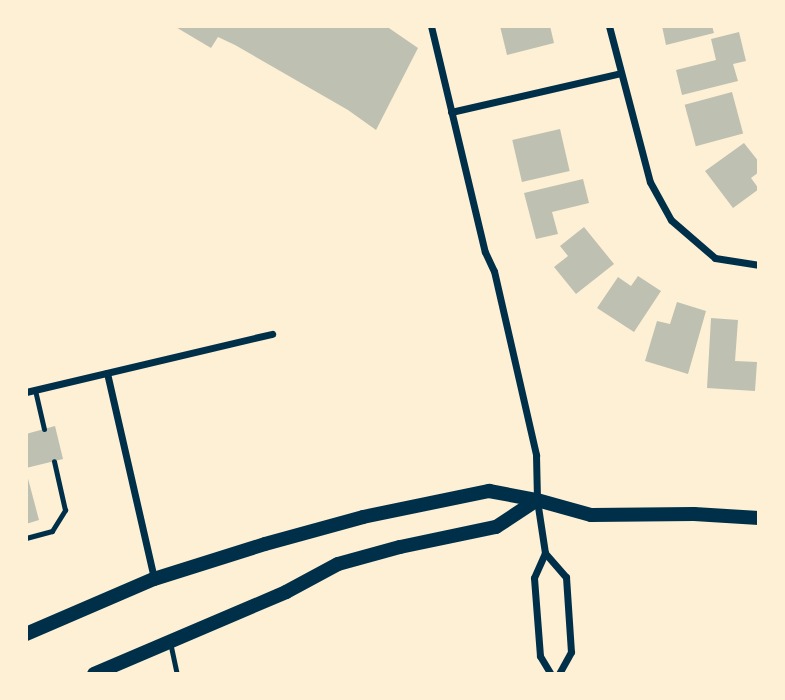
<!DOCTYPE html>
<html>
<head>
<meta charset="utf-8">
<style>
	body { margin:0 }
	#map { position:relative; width:785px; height:700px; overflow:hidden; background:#fdf0d5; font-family:"Playfair Display",serif }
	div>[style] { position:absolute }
	.building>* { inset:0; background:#bec0b2; transform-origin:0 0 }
	.service>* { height:5px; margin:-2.5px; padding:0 2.5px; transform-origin:2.5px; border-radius:2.5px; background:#003049 }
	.minor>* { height:7px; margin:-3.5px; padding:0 3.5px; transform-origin:3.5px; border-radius:3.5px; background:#003049 }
	.secondary>* { height:14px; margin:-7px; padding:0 7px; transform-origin:7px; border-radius:7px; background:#003049 }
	span { translate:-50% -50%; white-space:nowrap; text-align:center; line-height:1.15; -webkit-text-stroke:7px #fdf0d5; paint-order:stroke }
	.frame { position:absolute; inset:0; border:28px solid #fdf0d5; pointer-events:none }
</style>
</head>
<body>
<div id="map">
	<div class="building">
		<div style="clip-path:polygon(174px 26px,386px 26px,418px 48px,376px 130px,348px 110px,235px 45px,218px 37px,211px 48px)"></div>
		<div style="clip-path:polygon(500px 26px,550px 26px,554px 43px,507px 55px)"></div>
		<div style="clip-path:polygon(662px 26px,712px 26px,714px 33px,666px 45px)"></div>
		<div style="clip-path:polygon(739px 32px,746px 61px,733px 64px,738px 81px,682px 95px,676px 70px,716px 60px,711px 39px)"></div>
		<div style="left:732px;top:92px;width:43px;height:49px;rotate:75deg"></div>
		<div style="left:560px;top:129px;width:43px;height:49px;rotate:77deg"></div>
		<div style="clip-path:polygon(744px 143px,759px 162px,759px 172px,751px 178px,759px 189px,733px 208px,705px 171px)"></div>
		<div style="clip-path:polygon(583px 179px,589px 203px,552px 212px,558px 234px,536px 239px,524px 193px)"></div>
		<div style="clip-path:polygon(584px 227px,614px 264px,576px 294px,554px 267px,568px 256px,560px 246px)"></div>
		<div style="clip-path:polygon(638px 276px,661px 291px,634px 332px,597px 308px,618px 277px,631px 286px)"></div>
		<div style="clip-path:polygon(677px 302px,706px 311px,688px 374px,645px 361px,657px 321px,670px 324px)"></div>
		<div style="clip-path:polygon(711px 318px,738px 320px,735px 361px,757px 362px,755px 391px,707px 388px)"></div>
		<div style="clip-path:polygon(55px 426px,63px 459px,26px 468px,26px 434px)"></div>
		<div style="clip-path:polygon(26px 471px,39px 520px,26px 524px)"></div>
	</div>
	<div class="service">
		<div style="left:35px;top:390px;width:40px;rotate:77deg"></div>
		<div style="left:26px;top:538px;width:27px;rotate:-15deg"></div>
		<div style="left:52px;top:531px;width:25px;rotate:-58deg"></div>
		<div style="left:65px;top:510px;width:50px;rotate:-102.7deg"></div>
		<div style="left:170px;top:642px;width:33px;rotate:78deg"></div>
	</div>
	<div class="minor">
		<div style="left:431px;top:26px;width:232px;rotate:76.6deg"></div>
		<div style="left:485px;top:252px;width:21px;rotate:65deg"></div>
		<div style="left:494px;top:271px;width:189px;rotate:77.1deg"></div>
		<div style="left:536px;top:455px;width:45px;rotate:88.7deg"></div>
		<div style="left:537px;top:500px;width:54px;rotate:81.4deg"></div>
		<div style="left:545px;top:553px;width:27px;rotate:114deg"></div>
		<div style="left:534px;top:578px;width:78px;rotate:85.6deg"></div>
		<div style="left:540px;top:656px;width:21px;rotate:59deg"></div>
		<div style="left:609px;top:26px;width:161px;rotate:75.3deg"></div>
		<div style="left:650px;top:182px;width:43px;rotate:61.1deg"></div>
		<div style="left:671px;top:220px;width:58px;rotate:40.8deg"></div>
		<div style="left:715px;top:258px;width:45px;rotate:9deg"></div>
		<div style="left:451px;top:112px;width:174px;rotate:-12.9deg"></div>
		<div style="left:107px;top:373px;width:210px;rotate:77.1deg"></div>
		<div style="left:26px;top:392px;width:253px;rotate:-13.3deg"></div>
		<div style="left:545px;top:553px;width:32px;rotate:49deg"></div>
		<div style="left:566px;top:577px;width:75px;rotate:86.2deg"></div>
		<div style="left:571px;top:652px;width:25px;rotate:119deg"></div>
	</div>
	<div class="secondary">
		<div style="left:26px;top:634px;width:139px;rotate:-23.3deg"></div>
		<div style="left:154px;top:579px;width:116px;rotate:-17.5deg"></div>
		<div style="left:265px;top:544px;width:102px;rotate:-15.4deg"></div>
		<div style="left:363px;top:517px;width:129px;rotate:-11.7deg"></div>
		<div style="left:489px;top:491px;width:49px;rotate:10.6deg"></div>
		<div style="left:537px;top:500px;width:56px;rotate:15.5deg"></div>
		<div style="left:591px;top:515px;width:103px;rotate:-0.6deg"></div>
		<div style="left:694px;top:514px;width:65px;rotate:3.5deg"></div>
		<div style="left:94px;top:674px;width:209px;rotate:-23.1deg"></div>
		<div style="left:286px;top:592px;width:59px;rotate:-28.3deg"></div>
		<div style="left:338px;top:564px;width:64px;rotate:-15.3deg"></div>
		<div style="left:400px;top:547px;width:98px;rotate:-11.8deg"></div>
		<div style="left:496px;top:527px;width:49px;rotate:-33.4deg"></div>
	</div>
	<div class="frame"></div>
</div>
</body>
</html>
